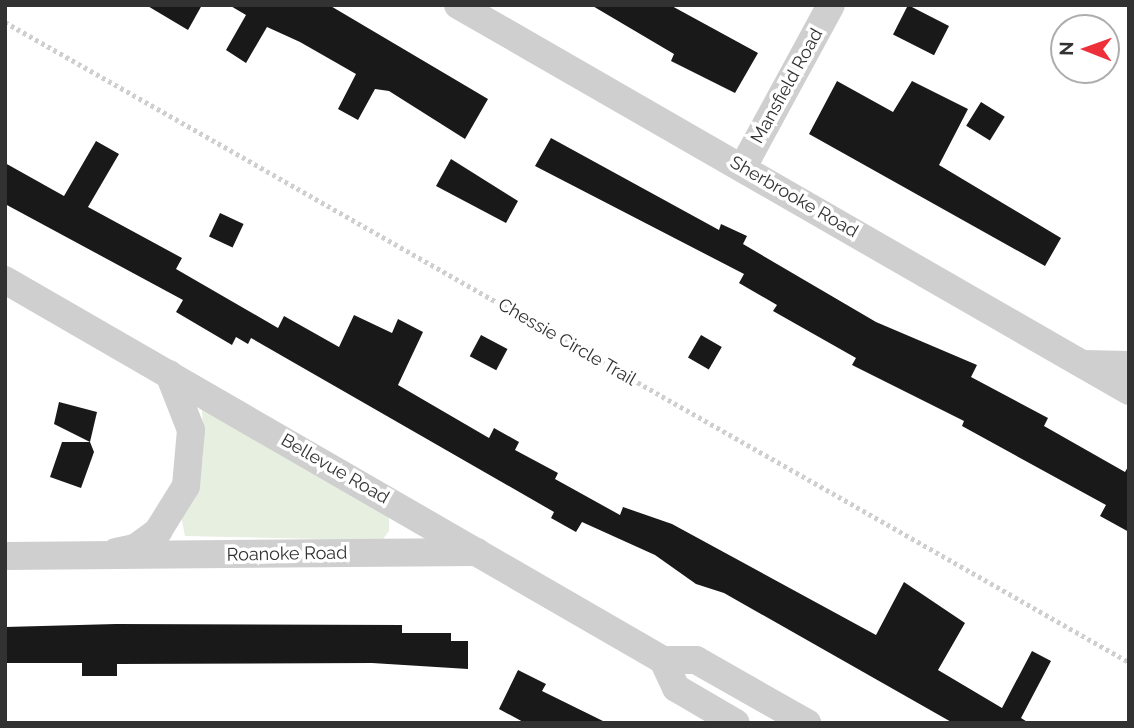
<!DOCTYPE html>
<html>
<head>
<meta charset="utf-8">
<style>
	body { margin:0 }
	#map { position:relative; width:1134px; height:728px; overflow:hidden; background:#fff; font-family:Raleway,sans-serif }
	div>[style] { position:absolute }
	.green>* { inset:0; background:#e7efe0 }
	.building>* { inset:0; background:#191919; transform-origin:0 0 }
	.path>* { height:4.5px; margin-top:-2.25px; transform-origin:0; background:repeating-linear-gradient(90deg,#cfcfcf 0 3.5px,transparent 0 7px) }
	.minor>* { height:28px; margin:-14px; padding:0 14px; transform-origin:14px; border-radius:14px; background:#cfcfcf }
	span { translate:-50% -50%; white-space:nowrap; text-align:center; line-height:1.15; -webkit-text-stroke:7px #fff; paint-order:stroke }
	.street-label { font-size:18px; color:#323232 }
	.frame { position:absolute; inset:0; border:7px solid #323232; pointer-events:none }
	.north { position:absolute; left:1050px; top:14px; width:70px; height:70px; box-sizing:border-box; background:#fff; border:2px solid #adadad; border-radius:50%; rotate:271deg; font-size:19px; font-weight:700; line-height:28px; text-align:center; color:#323232 }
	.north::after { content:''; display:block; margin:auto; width:24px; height:32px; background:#ed2f3a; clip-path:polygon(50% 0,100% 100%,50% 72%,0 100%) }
</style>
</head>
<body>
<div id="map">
	<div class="green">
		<div style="clip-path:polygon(202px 403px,389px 516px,389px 531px,383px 539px,367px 540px,185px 536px,181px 516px,203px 459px)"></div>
	</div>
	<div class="building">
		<div style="clip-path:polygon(146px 5px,202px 5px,188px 30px)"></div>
		<div style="clip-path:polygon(229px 5px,329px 5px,488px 99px,465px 139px,389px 91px,375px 89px,358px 120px,338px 109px,356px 74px,300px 42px,267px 27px,246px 63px,226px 50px,246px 15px)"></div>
		<div style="clip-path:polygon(591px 5px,670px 5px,758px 53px,735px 93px,671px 61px,674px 54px)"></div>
		<div style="left:908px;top:5px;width:46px;height:33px;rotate:27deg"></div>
		<div style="clip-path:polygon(837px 81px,893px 112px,912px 81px,968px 109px,939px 165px,1061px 238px,1045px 266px,809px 134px)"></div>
		<div style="left:981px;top:102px;width:28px;height:28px;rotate:32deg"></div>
		<div style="clip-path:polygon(551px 138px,719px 230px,721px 224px,747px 236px,743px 244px,876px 322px,977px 365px,971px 377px,1048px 418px,1044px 426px,1125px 472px,1129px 465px,1129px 532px,1100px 516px,1106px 505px,962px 426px,964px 421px,852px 365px,856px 358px,773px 311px,777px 305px,739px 283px,744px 274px,535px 166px)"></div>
		<div style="clip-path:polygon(96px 141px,119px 154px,88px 207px,182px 258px,176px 269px,278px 328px,284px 316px,339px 347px,354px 315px,392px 333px,398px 319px,423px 332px,398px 385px,489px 438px,494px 428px,519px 442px,515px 450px,558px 473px,555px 479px,620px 515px,623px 507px,672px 524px,876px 635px,904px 582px,965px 623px,938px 670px,1002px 708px,1032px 651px,1051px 661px,1021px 718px,1029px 723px,953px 723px,724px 593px,696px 584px,655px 555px,582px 522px,576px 532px,551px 518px,554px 512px,251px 338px,248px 344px,236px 337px,232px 345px,176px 312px,183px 300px,5px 204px,5px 163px,64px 196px)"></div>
		<div style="clip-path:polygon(451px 159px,518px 201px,506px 223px,436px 186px)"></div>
		<div style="left:220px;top:213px;width:26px;height:26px;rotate:25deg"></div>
		<div style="left:481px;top:335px;width:30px;height:24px;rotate:28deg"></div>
		<div style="left:701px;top:335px;width:24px;height:26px;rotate:30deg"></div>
		<div style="clip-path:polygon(59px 402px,97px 412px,90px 442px,54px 424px)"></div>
		<div style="clip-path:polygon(62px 442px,90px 442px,94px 452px,81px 488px,50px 477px)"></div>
		<div style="clip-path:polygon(116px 624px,402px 625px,402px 633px,451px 633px,451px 641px,468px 641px,468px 669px,372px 663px,117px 664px,117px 676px,82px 676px,82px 663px,5px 663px,5px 627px)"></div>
		<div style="clip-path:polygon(518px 670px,546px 684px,542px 691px,607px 723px,525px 723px,499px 709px)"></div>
	</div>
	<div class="path">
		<div style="left:5px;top:22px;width:1293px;rotate:29.66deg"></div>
	</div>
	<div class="minor">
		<div style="left:458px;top:5px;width:774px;rotate:29.91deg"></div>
		<div style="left:743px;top:167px;width:184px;rotate:-61.5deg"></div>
		<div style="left:5px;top:280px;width:760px;rotate:30.01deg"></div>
		<div style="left:663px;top:660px;width:33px"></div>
		<div style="left:696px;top:660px;width:128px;rotate:29.6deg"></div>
		<div style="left:1083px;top:364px;width:46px;rotate:1.2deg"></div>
		<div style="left:116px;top:552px;width:19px;rotate:-12deg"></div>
		<div style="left:135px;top:548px;width:29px;rotate:-36deg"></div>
		<div style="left:158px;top:531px;width:53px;rotate:-58.1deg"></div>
		<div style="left:186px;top:486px;width:56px;rotate:-84.9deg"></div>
		<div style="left:191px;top:430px;width:60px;rotate:-111.4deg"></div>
		<div style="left:5px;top:556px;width:472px;rotate:-0.5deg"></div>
		<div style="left:663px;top:660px;width:31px;rotate:65deg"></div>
		<div style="left:676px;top:688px;width:69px;rotate:30.3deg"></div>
	</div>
	<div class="street-label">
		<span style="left:787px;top:86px;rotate:-61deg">Mansfield Road</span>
		<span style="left:794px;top:197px;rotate:30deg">Sherbrooke Road</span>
		<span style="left:567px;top:342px;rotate:30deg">Chessie Circle Trail</span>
		<span style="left:335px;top:469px;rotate:30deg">Bellevue Road</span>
		<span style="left:287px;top:554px;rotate:-1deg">Roanoke Road</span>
	</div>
	<div class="frame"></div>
	<div class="north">N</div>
</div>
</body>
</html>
